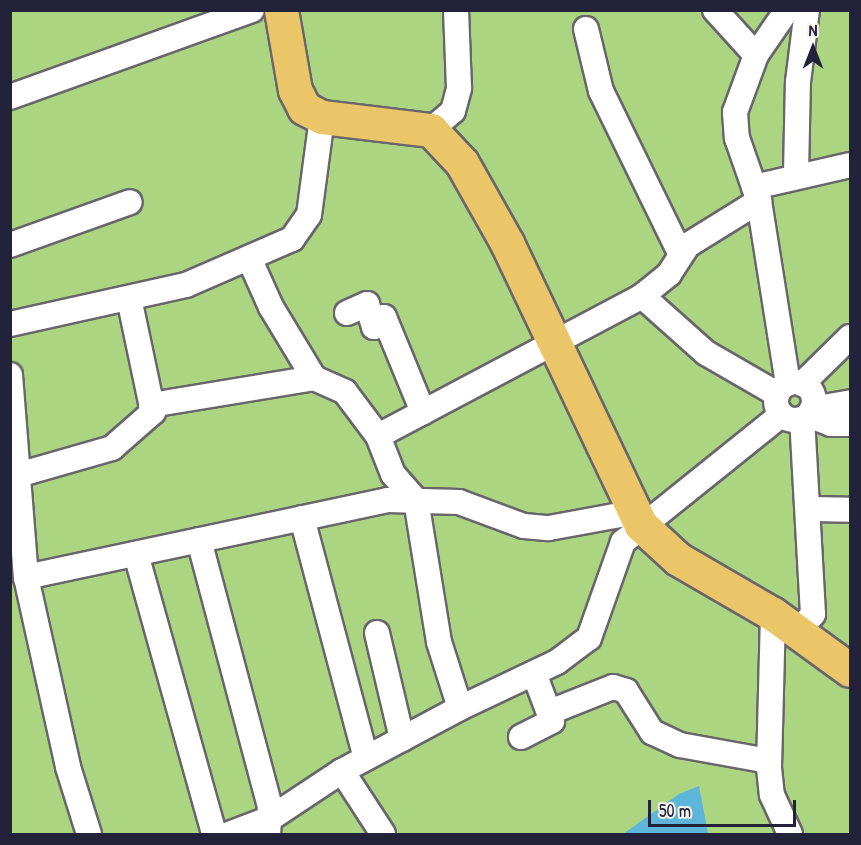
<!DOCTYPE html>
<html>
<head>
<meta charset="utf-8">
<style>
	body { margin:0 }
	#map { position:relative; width:861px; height:845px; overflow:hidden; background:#ede1c3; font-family:"Patrick Hand",sans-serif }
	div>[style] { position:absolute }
	.green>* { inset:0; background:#abd580; transform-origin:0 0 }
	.water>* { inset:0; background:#5db5da }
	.roads { filter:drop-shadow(2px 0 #69656b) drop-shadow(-2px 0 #69656b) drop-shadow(0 2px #69656b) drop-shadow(0 -2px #69656b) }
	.street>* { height:24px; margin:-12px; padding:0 12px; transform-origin:12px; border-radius:12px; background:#fff }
	.street>.ring { margin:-12px; padding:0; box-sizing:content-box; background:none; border:24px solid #fff; border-radius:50% }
	.primary>* { height:33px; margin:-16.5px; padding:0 16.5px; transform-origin:16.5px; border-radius:16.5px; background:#ebc669 }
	span { translate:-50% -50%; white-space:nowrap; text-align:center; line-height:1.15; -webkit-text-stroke:6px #f7f3e8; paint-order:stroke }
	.frame { position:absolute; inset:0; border:12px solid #22223b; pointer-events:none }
	.north { position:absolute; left:783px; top:18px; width:60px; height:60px; -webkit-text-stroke:4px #f7f3e8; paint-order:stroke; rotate:0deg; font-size:16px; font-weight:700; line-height:24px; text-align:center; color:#22223b }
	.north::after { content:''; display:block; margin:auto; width:21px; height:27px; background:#22223b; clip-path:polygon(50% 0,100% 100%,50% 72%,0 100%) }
	.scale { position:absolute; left:648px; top:800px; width:148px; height:27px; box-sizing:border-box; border:3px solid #22223b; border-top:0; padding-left:8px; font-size:18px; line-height:21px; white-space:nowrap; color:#22223b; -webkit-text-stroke:4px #f7f3e8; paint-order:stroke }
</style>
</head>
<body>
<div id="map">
	<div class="green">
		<div style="left:11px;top:11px;width:839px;height:823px"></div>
	</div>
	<div class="water">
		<div style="clip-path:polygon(699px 786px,708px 834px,623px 834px,679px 794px)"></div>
	</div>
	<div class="roads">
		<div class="street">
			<div style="left:715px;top:10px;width:61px;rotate:47.7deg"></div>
			<div style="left:787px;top:10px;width:55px;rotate:124.6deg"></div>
			<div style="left:756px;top:55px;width:61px;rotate:110.2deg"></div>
			<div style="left:735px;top:112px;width:26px;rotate:86deg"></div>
			<div style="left:737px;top:138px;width:67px;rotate:70.8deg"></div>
			<div style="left:759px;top:201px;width:185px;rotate:81deg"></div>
			<div style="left:586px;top:29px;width:64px;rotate:76.4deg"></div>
			<div style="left:601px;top:91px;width:182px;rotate:64deg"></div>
			<div style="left:10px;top:97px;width:257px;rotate:-19.8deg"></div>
			<div style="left:431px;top:130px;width:29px;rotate:-41deg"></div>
			<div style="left:453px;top:111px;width:24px;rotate:-75deg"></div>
			<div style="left:459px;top:88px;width:78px;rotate:-92.2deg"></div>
			<div style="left:796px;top:174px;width:92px;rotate:-88.8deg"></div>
			<div style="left:798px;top:82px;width:73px;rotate:-82.9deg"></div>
			<div style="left:754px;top:187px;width:98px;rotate:-12.9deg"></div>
			<div style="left:10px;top:245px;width:127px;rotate:-19.7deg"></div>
			<div style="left:249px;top:258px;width:54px;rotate:65.8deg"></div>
			<div style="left:271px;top:307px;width:83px;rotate:58.8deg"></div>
			<div style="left:642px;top:296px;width:86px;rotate:41.7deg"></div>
			<div style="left:706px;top:353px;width:82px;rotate:30deg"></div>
			<div style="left:347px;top:313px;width:22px;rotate:-24deg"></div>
			<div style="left:367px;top:304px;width:24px;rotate:73deg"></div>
			<div style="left:374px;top:327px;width:14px;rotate:-45deg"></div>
			<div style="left:384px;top:317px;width:103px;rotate:67.7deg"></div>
			<div style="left:10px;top:324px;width:180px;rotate:-12.5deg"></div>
			<div style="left:186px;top:285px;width:116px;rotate:-23.5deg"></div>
			<div style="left:292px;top:239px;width:29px;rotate:-55deg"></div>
			<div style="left:309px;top:215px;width:99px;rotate:-82.4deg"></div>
			<div style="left:10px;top:375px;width:203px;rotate:85.5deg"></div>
			<div style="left:26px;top:577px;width:195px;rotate:77.5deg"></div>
			<div style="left:68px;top:767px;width:70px;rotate:72.6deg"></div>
			<div class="ring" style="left:776px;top:382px;width:14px;height:14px"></div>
			<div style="left:802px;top:384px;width:67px;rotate:-44.4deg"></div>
			<div style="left:151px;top:405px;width:165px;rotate:-9.4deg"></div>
			<div style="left:314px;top:378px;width:34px;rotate:24deg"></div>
			<div style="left:345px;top:392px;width:55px;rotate:53.1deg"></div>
			<div style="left:378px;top:436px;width:41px;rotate:68.5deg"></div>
			<div style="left:393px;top:474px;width:35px;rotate:49deg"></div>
			<div style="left:416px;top:500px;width:144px;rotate:80.8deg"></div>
			<div style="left:439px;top:642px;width:69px;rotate:72.3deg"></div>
			<div style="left:812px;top:409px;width:39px;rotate:-10deg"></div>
			<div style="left:808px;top:415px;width:25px;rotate:21deg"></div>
			<div style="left:831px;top:424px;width:19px"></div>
			<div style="left:378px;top:436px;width:299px;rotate:-27.9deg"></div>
			<div style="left:642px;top:296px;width:35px;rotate:-39deg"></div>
			<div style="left:669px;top:274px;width:35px;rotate:-57deg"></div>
			<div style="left:688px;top:245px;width:84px;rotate:-31.8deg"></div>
			<div style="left:18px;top:475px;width:98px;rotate:-16deg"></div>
			<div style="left:112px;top:448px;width:55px;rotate:-41.3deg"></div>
			<div style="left:153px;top:412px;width:116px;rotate:-101.9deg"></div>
			<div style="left:811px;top:509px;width:39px;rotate:1deg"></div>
			<div style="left:302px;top:518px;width:248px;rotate:75.1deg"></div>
			<div style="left:199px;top:540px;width:275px;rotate:75.1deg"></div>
			<div style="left:270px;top:806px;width:26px;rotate:94deg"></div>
			<div style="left:136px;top:554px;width:291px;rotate:74.4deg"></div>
			<div style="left:26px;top:577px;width:370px;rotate:-12deg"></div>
			<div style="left:388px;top:500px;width:71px;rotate:1.6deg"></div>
			<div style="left:459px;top:502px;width:69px;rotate:20.3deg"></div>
			<div style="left:524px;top:526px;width:25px;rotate:5deg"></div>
			<div style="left:549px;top:528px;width:88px;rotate:-10.4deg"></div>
			<div style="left:773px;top:614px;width:154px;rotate:91.5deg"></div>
			<div style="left:769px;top:768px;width:27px;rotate:84deg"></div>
			<div style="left:772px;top:795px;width:43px;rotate:65.2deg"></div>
			<div style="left:797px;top:632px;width:24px;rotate:-48deg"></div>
			<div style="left:813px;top:614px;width:195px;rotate:-93.2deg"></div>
			<div style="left:377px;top:633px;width:109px;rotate:76.7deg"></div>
			<div style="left:550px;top:712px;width:68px;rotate:-21.6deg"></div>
			<div style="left:613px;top:687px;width:14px;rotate:17deg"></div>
			<div style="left:626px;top:691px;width:49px;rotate:57.6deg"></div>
			<div style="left:652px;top:732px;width:31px;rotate:25deg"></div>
			<div style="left:680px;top:745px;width:90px;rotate:10.2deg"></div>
			<div style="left:521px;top:737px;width:35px;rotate:-27deg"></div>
			<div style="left:552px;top:721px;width:51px;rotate:-110.6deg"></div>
			<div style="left:342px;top:771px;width:75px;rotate:56.9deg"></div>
			<div style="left:229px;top:834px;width:45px;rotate:-20.9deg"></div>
			<div style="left:271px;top:818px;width:85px;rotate:-33.5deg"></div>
			<div style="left:342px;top:771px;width:134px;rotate:-28.1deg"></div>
			<div style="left:460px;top:708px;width:107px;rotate:-25.4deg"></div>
			<div style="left:557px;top:662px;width:40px;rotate:-37deg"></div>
			<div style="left:589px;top:638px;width:102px;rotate:-70.5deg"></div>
			<div style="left:623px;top:542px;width:203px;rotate:-38.8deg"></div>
		</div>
		<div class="primary">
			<div style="left:281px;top:10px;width:81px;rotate:80.1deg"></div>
			<div style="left:295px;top:90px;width:20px;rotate:63deg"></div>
			<div style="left:304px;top:108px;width:20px;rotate:27deg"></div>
			<div style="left:322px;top:117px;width:110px;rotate:6.8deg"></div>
			<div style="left:431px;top:130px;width:45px;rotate:46.8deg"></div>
			<div style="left:462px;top:163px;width:92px;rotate:60.6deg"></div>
			<div style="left:507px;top:243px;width:312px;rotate:64.6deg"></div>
			<div style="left:641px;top:525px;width:50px;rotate:42.6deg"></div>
			<div style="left:678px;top:559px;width:110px;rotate:30.1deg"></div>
			<div style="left:773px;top:614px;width:95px;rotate:36deg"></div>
		</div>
	</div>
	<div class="frame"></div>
	<div class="north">N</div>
	<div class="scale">50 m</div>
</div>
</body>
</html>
